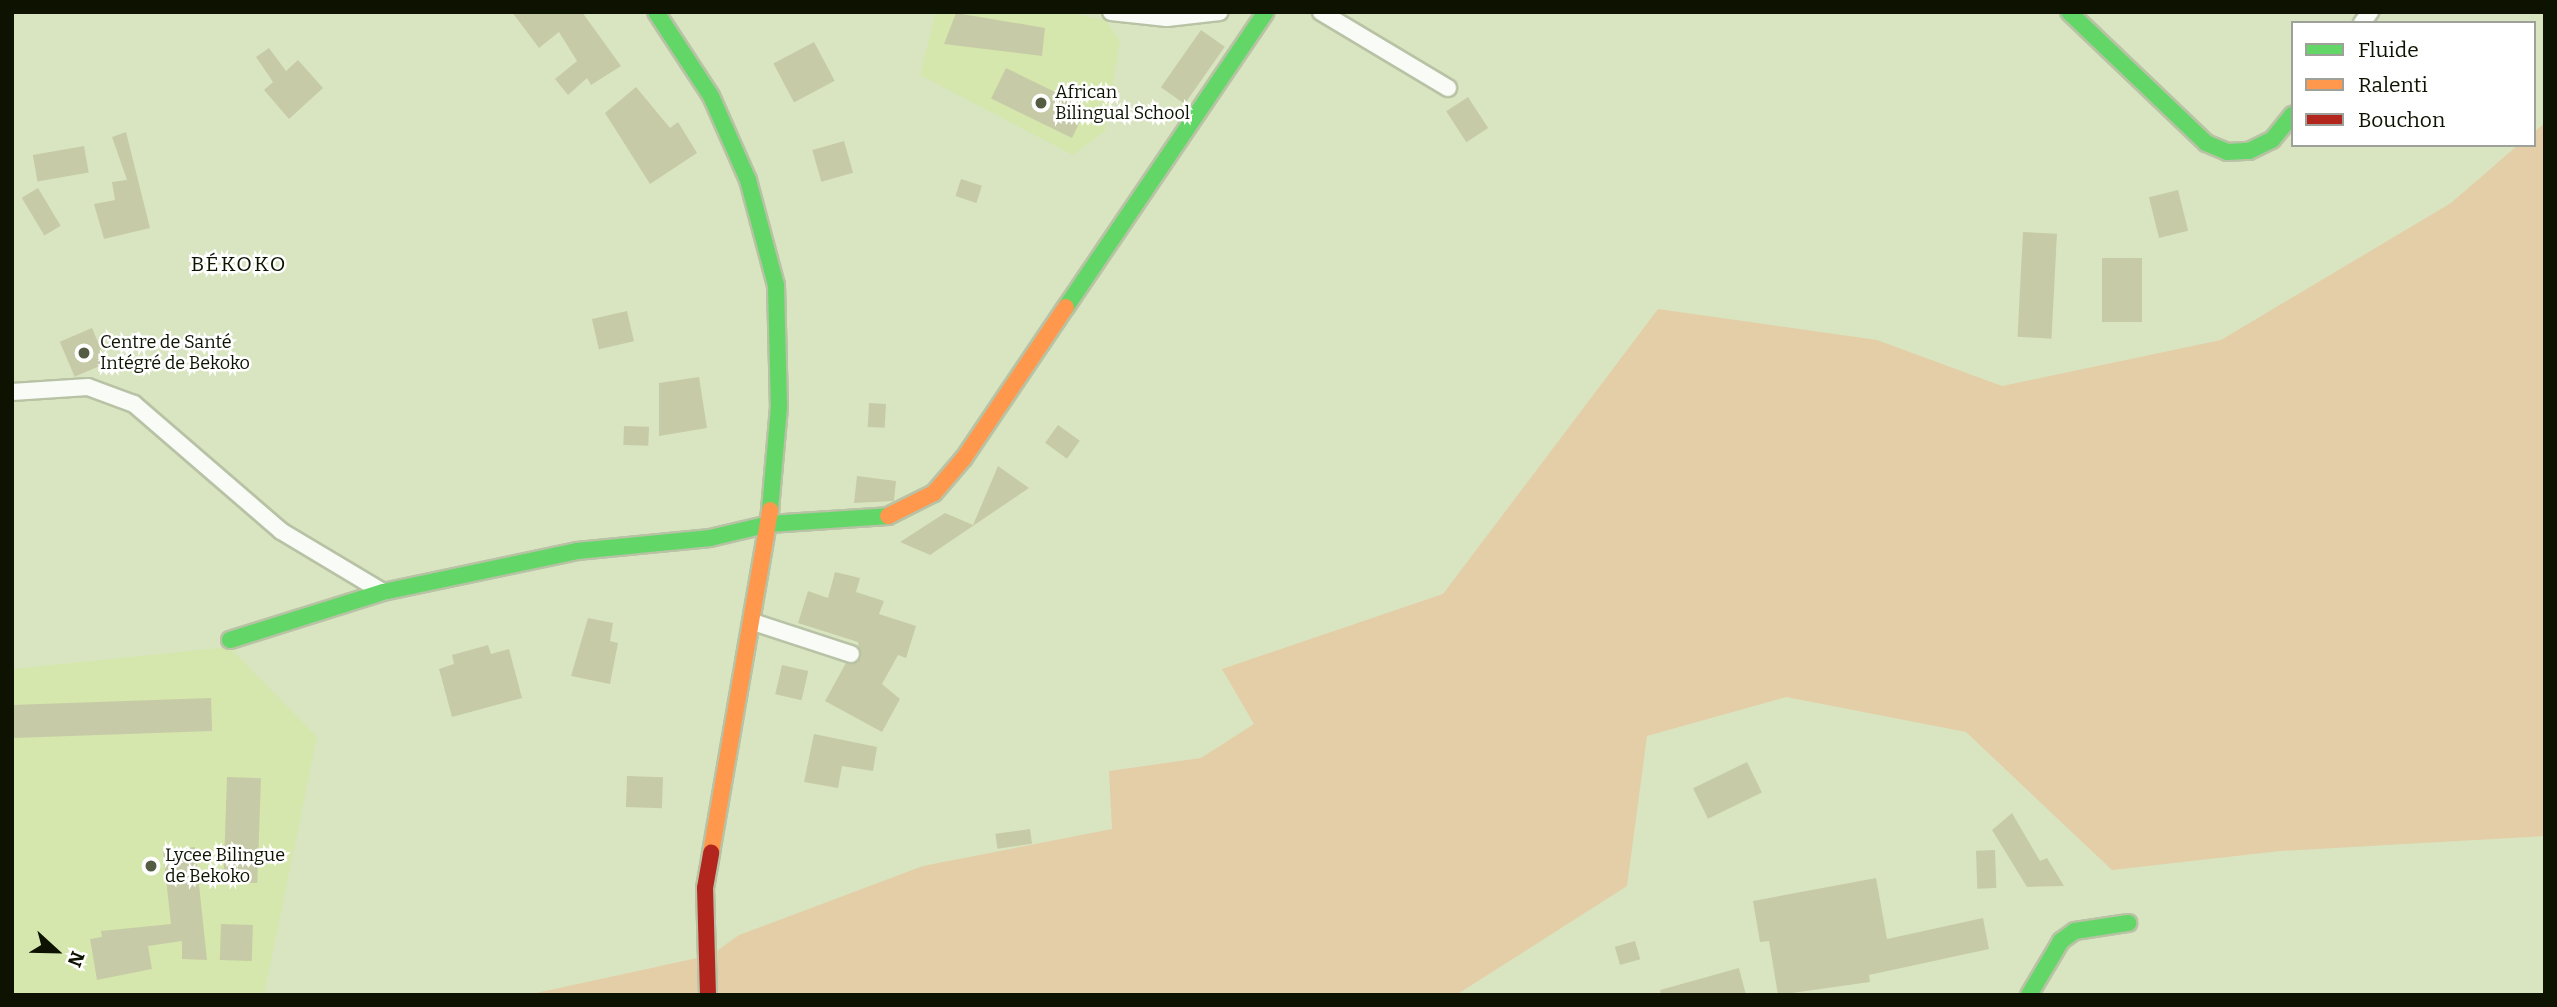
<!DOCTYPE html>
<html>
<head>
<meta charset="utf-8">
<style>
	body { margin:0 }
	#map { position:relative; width:2557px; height:1007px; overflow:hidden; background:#d9e5c0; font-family:Bitter,serif }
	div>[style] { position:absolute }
	.built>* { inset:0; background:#d5e7ad }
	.green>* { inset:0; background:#e3cea7 }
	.building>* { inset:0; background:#c7caa6; transform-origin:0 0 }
	.roads { filter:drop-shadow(2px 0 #b8c2a5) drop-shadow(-2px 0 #b8c2a5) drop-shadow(0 2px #b8c2a5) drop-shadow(0 -2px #b8c2a5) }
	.street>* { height:16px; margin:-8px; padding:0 8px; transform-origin:8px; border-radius:8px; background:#f9fbf6 }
	.fast>* { height:16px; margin:-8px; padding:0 8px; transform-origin:8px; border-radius:8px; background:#63d668 }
	.slow>* { height:16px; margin:-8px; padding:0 8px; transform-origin:8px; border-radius:8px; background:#ff974d }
	.jam>* { height:16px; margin:-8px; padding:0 8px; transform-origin:8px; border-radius:8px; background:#b3261e }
	.dots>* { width:19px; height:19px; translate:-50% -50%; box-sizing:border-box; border:4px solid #fff; border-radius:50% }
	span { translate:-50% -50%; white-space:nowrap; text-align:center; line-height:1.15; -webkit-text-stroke:5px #fff; paint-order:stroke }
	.poi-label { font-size:18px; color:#0d1300 }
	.left { translate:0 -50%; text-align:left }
	.quarter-label { font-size:21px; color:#0d1300; letter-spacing:2px }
	.frame { position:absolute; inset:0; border:14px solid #0d1300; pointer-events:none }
	.legend { position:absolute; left:2291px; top:21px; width:245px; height:126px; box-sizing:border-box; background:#fff; border:2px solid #9ea199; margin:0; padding:9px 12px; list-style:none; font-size:21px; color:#0d1300 }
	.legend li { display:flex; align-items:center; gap:14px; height:35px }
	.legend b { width:35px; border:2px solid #9ea199 }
	.north { position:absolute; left:21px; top:916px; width:70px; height:70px; -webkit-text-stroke:5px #fff; paint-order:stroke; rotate:112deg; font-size:19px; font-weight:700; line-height:28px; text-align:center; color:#0d1300 }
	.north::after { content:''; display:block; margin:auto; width:24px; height:32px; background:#0d1300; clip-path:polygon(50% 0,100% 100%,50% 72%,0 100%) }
</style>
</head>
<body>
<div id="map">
	<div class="built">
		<div style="clip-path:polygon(936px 12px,1066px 12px,1106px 21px,1120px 41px,1105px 131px,1073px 155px,920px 75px)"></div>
		<div style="clip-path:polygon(229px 647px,317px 737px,264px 995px,12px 995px,12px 669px)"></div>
	</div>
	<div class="green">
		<div style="clip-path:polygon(2545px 123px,2545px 836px,2280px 851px,2112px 870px,1966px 732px,1786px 697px,1647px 736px,1627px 886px,1456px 995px,527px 995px,711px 955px,739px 935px,923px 866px,1112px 829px,1109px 771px,1201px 758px,1254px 724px,1222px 669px,1443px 594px,1658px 309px,1877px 340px,2002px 386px,2221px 340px,2451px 203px,2518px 145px,2534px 145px,2534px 132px)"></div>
	</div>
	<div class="building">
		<div style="clip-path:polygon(512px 12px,582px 12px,621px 66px,591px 85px,587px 78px,568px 95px,555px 79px,577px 61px,559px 32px,539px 48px)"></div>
		<div style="clip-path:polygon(956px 13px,1045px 28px,1042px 56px,944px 44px)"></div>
		<div style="left:1201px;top:30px;width:29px;height:70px;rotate:35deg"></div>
		<div style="left:814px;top:42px;width:44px;height:46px;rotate:62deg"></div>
		<div style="clip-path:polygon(269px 48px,286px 71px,298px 60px,323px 88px,289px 119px,264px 90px,273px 82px,256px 57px)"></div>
		<div style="left:1006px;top:68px;width:90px;height:34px;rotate:26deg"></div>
		<div style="clip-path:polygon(636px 87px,670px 128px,678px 122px,697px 153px,650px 184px,605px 113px)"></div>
		<div style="left:1468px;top:97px;width:37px;height:26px;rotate:57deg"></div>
		<div style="clip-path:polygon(126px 132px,150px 228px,104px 239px,94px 204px,115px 200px,112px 182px,127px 180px,112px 137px)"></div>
		<div style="left:844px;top:141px;width:33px;height:33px;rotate:74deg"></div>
		<div style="left:84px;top:146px;width:27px;height:52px;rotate:80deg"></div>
		<div style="left:961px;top:179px;width:22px;height:18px;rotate:18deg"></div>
		<div style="left:38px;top:188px;width:44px;height:19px;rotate:59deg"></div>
		<div style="left:2178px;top:190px;width:42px;height:30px;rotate:76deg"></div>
		<div style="left:2023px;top:232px;width:34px;height:105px;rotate:3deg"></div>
		<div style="left:2102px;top:258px;width:40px;height:64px"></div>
		<div style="left:627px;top:311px;width:31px;height:36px;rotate:77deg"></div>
		<div style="left:92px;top:328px;width:38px;height:35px;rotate:67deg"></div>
		<div style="clip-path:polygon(699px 377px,707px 428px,659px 436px,659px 383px)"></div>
		<div style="left:869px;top:403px;width:17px;height:24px;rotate:3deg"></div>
		<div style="left:1058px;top:425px;width:27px;height:22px;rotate:36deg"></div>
		<div style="left:624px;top:426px;width:25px;height:19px;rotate:2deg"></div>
		<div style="clip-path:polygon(998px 466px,1029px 488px,930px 555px,900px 542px,945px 513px,973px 525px)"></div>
		<div style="clip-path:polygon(857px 476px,896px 481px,894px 501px,854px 503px)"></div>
		<div style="clip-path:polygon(835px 572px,860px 578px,856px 592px,884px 601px,879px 614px,916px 626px,906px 658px,898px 655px,882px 684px,900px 699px,882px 732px,825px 701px,846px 663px,861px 658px,858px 642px,798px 623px,808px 591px,828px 598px)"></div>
		<div style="clip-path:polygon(588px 618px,613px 623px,610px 641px,618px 643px,610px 684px,571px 676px)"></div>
		<div style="clip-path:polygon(488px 645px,491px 654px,509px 649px,522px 698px,452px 717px,439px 669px,454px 664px,452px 655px)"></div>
		<div style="left:782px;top:665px;width:27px;height:30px;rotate:13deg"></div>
		<div style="left:211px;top:698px;width:33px;height:199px;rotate:88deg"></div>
		<div style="clip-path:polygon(814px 734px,877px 747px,873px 771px,842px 766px,838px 788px,804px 782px)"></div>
		<div style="left:1747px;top:762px;width:34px;height:60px;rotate:64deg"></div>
		<div style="left:627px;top:776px;width:36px;height:31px;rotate:2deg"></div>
		<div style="left:227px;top:777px;width:34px;height:105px;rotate:2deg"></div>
		<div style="clip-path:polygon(2012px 813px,2040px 861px,2047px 858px,2064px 886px,2027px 887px,1992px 830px)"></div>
		<div style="left:1030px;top:829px;width:15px;height:35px;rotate:82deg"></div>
		<div style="clip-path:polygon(195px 847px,207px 960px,182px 959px,182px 941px,148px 946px,152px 969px,97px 980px,90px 939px,102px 937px,101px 931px,171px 924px,163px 851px)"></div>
		<div style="left:1995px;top:850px;width:38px;height:19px;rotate:88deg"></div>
		<div style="clip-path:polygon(1876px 878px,1887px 939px,1983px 918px,1989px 949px,1869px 975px,1870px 982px,1778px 995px,1769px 941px,1760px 942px,1753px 901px)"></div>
		<div style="left:221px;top:924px;width:32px;height:36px;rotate:2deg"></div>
		<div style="left:1635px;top:941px;width:19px;height:21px;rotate:74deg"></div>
		<div style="clip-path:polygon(1739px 968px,1746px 995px,1661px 995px,1660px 990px)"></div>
	</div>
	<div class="roads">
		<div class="street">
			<div style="left:1111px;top:12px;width:56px;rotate:6.1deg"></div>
			<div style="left:1167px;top:18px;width:53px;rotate:-6.5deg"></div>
			<div style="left:1321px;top:12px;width:148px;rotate:30.9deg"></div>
			<div style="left:2362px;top:23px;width:14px;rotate:-54deg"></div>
			<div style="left:12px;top:392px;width:76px;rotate:-3.8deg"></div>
			<div style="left:88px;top:387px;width:49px;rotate:20.3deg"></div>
			<div style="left:134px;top:404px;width:194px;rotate:40.8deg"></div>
			<div style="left:281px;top:531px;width:119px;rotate:30.9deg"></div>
			<div style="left:753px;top:622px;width:103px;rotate:18.1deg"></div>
		</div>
		<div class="fast">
			<div style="left:656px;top:12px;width:100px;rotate:56.8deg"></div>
			<div style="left:711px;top:96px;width:92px;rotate:66.2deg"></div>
			<div style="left:748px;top:180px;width:109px;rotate:75.1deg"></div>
			<div style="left:776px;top:285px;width:122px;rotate:88.6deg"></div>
			<div style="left:779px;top:407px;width:103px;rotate:95deg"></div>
			<div style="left:2069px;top:12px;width:190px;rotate:43.7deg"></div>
			<div style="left:2206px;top:143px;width:23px;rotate:23deg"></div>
			<div style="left:2227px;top:152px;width:22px;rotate:-3deg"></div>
			<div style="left:2249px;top:151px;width:25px;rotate:-26deg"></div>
			<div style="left:2272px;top:140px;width:33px;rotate:-51deg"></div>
			<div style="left:1066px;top:307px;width:356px;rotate:-55.9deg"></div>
			<div style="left:230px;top:640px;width:160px;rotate:-17.4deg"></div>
			<div style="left:383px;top:592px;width:198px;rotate:-11.9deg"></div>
			<div style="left:577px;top:551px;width:134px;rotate:-5.6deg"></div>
			<div style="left:710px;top:538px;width:61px;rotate:-13.3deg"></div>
			<div style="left:769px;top:524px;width:119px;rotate:-3.8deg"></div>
			<div style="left:2029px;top:995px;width:63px;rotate:-59.3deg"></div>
			<div style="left:2061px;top:941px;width:17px;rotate:-36deg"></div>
			<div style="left:2075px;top:931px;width:54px;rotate:-8.6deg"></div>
		</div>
		<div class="slow">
			<div style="left:888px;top:516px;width:51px;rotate:-26.6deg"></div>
			<div style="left:934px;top:493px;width:46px;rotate:-49.4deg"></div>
			<div style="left:964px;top:458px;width:182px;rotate:-56deg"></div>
			<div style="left:711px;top:853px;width:348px;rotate:-80.2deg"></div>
		</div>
		<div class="jam">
			<div style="left:708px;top:995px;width:107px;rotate:-91.6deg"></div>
			<div style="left:705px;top:888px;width:36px;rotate:-80deg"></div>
		</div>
	</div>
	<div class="dots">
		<div style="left:1041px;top:103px;background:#545c43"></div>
		<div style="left:84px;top:353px;background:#545c43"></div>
		<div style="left:151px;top:866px;background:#545c43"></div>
	</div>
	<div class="poi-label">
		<span class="left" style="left:1055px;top:103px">African<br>Bilingual School</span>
		<span class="left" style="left:100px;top:353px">Centre de Santé<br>Intégré de Bekoko</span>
		<span class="left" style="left:165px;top:866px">Lycee Bilingue<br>de Bekoko</span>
	</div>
	<div class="quarter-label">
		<span style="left:239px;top:264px">BÉKOKO</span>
	</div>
	<div class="frame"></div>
	<ul class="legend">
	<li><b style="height:9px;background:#63d668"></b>Fluide</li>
	<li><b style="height:9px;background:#ff974d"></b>Ralenti</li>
	<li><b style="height:9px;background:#b3261e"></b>Bouchon</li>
	</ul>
	<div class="north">N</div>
</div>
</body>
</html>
